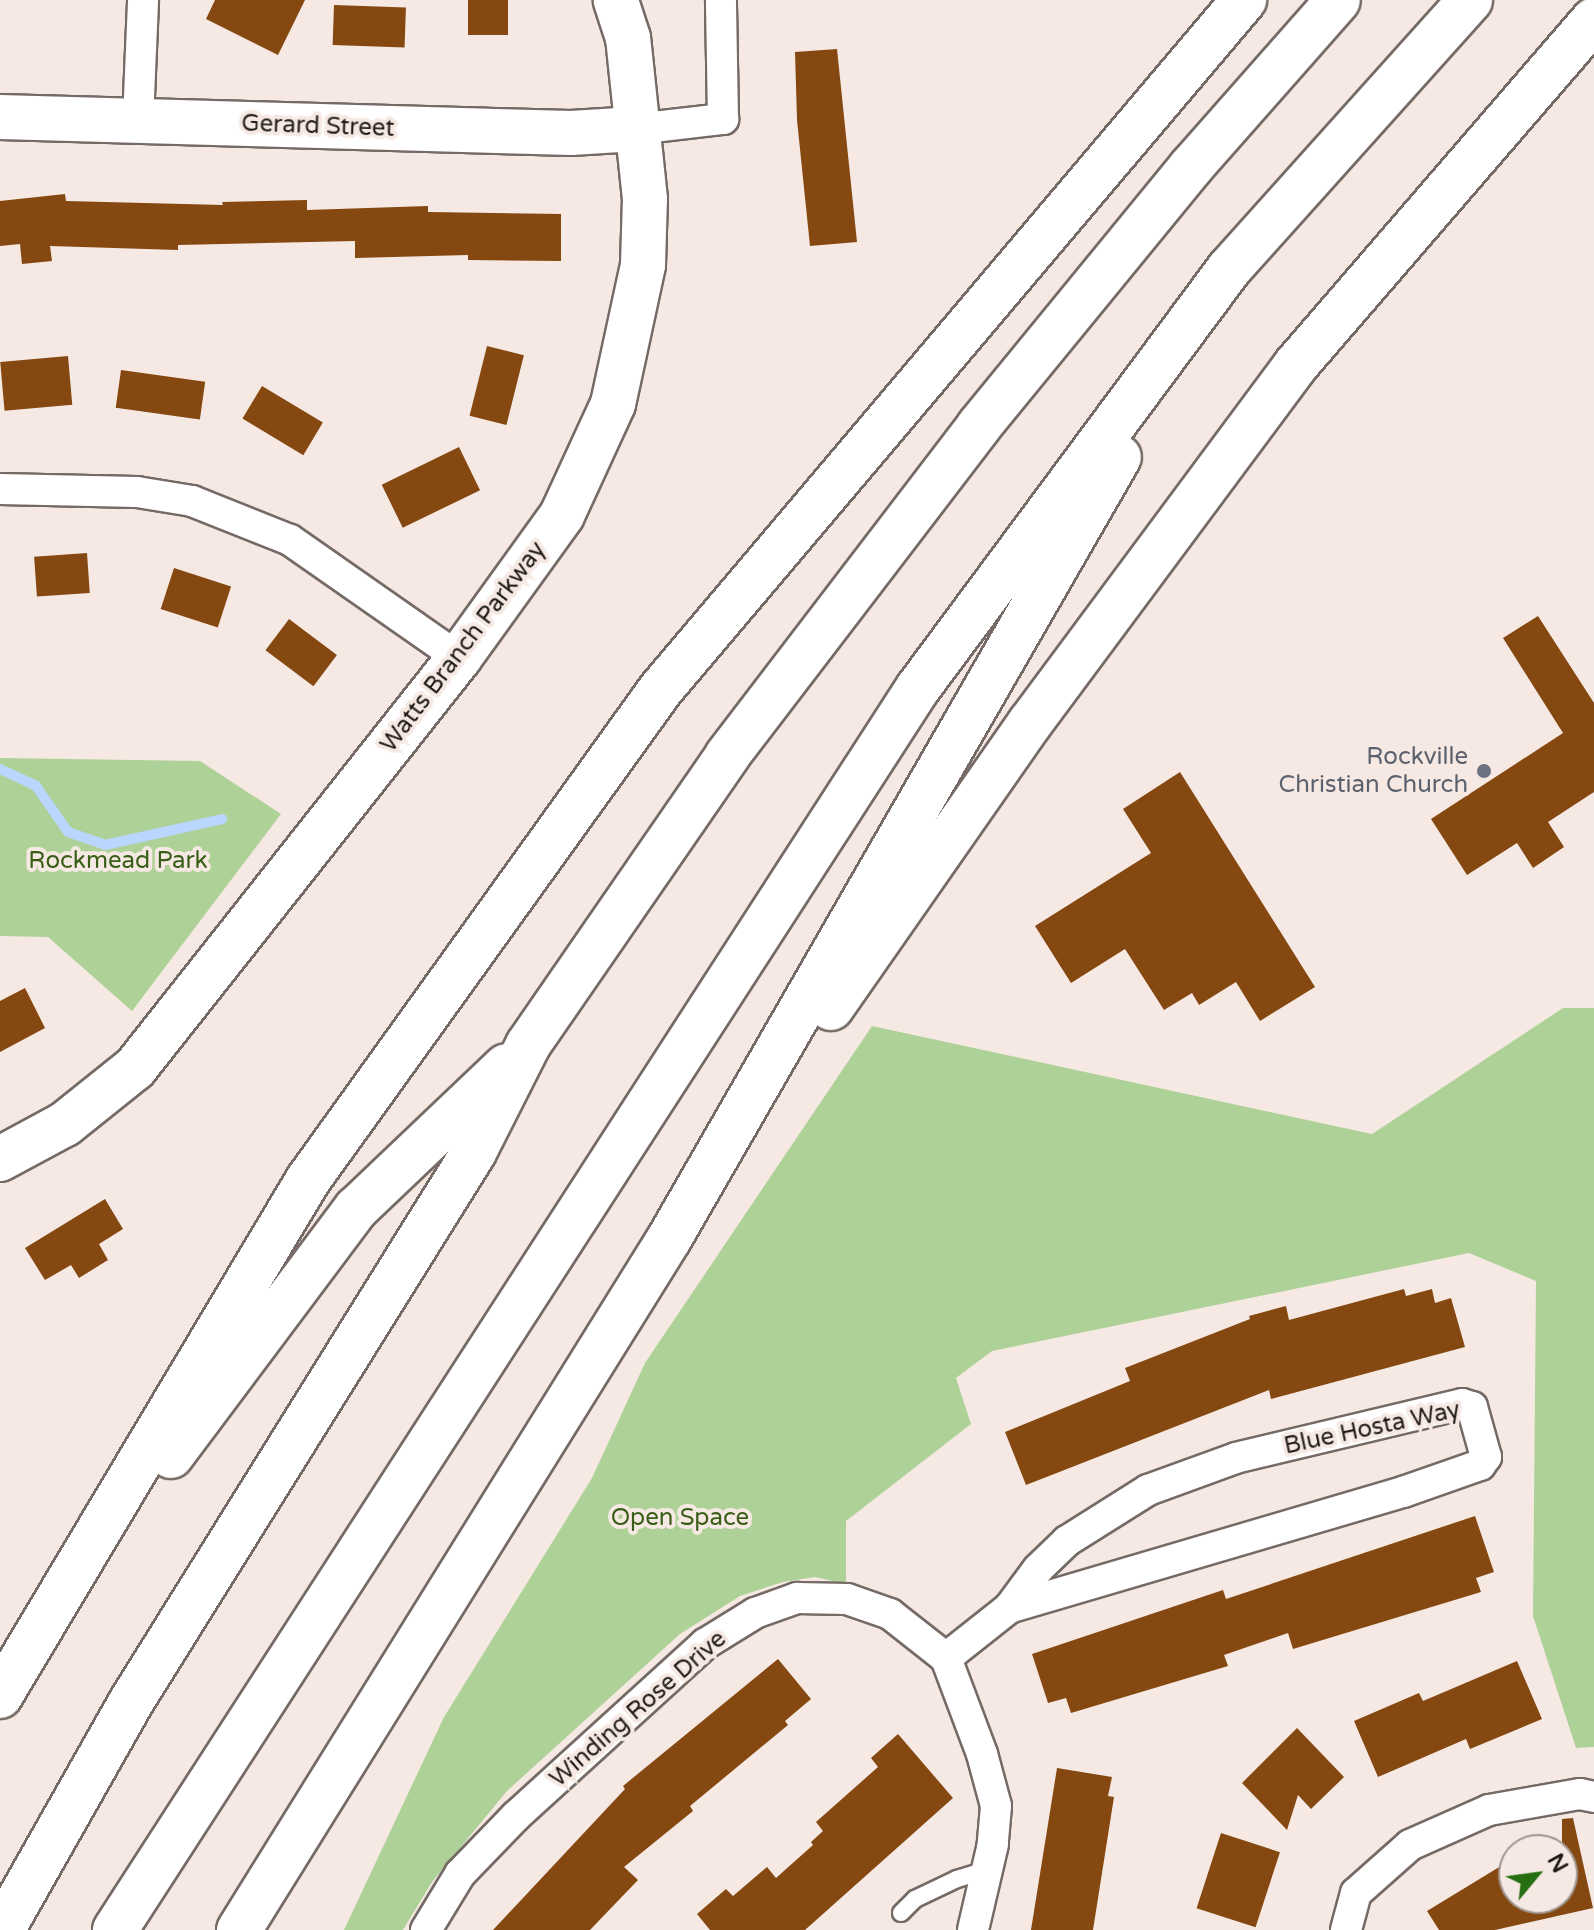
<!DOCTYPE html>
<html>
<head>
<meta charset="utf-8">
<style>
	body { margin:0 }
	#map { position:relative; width:1594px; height:1930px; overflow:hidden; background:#f6e9e3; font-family:"Varela Round",sans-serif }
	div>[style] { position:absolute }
	.green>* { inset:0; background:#aed197 }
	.stream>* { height:10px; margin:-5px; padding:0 5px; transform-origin:5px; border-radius:5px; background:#bad6fe }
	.building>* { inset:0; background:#854811; transform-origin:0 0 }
	.roads { filter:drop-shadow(2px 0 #756a65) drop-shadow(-2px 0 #756a65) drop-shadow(0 2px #756a65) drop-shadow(0 -2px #756a65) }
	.lane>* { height:16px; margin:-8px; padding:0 8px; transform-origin:8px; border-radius:8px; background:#fff }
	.street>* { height:30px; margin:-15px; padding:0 15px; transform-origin:15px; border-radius:15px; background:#fff }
	.secondary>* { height:44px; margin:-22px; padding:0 22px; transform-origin:22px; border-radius:22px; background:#fff }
	.highway>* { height:44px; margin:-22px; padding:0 22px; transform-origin:22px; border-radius:22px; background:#fff }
	.dots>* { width:22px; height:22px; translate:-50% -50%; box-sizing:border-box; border:4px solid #f6e9e3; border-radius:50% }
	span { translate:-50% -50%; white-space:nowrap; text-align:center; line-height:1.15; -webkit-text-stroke:8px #f6e9e3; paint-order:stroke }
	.street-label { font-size:24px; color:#201b19 }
	.worship-label { font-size:24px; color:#5b616d }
	.right { translate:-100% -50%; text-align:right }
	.park-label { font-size:24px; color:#385e17 }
	.north { position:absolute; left:1498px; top:1834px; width:80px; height:80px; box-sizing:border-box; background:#f6e9e3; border:2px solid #a09792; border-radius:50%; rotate:61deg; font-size:22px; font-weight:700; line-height:32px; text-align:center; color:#201b19 }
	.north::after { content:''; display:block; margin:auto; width:28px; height:36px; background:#266f10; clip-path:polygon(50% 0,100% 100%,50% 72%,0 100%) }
</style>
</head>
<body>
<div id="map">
	<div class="green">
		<div style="clip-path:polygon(0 758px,200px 761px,281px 814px,132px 1011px,48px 937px,0 936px)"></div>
		<div style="clip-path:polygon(1563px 1008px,1594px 1008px,1594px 1747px,1576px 1748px,1533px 1616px,1536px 1281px,1469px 1253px,992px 1351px,956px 1378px,971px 1424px,846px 1521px,846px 1584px,815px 1577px,783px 1582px,740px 1596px,680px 1634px,507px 1791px,432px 1882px,403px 1930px,344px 1930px,444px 1717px,592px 1478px,645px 1363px,872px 1026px,1372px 1134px)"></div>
	</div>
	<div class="stream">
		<div style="left:0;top:769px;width:40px;rotate:25deg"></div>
		<div style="left:36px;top:786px;width:56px;rotate:55.2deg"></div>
		<div style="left:68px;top:832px;width:39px;rotate:19deg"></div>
		<div style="left:105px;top:845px;width:120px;rotate:-12.5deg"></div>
	</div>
	<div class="building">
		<div style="clip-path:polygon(215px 0,305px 0,278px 55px,206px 19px)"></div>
		<div style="left:468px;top:0;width:40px;height:35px"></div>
		<div style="left:334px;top:5px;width:72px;height:40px;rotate:2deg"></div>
		<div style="clip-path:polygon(837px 49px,857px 242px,810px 246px,797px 120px,795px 52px)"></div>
		<div style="clip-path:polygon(65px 194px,66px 201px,223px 205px,222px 202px,307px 200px,307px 210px,428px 206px,428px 212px,561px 214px,561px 261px,468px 260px,468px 255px,355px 258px,355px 241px,178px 245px,178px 250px,50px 246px,52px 261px,22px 264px,20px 244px,0 246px,0 201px)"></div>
		<div style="left:487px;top:346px;width:38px;height:72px;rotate:14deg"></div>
		<div style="left:68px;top:356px;width:49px;height:68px;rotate:85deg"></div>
		<div style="left:121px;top:370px;width:85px;height:38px;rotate:8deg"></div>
		<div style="left:262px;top:386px;width:71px;height:38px;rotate:31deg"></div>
		<div style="left:459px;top:447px;width:48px;height:86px;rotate:64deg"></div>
		<div style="left:87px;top:553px;width:40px;height:53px;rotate:86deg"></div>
		<div style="left:174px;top:568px;width:60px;height:43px;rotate:18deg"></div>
		<div style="clip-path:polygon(1538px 616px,1594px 703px,1594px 792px,1548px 822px,1564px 847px,1533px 868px,1517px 843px,1467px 875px,1431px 819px,1563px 733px,1503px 638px)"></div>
		<div style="left:289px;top:619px;width:60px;height:39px;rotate:37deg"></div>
		<div style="clip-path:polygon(1180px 772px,1315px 987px,1260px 1021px,1236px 982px,1199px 1005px,1192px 993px,1164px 1010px,1125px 949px,1071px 983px,1035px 926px,1151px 853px,1123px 809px)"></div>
		<div style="clip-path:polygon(25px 988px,45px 1028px,0 1052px,0 1001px)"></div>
		<div style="clip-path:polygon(105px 1199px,123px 1229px,99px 1244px,108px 1260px,79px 1278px,71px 1265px,45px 1280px,25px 1248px)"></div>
		<div style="clip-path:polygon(1404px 1289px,1406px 1296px,1432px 1289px,1435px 1303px,1451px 1298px,1465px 1347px,1271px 1399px,1269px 1390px,1026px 1485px,1005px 1432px,1130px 1381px,1125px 1368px,1250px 1319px,1249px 1316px,1286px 1306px,1289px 1320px)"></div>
		<div style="clip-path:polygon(1475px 1516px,1494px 1572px,1476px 1578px,1481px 1592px,1293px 1649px,1288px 1633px,1224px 1655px,1228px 1666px,1071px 1713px,1066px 1698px,1048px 1703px,1032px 1654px,1223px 1590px,1226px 1599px)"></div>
		<div style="clip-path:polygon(778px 1659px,811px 1699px,785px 1721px,788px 1725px,690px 1806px,693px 1811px,624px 1867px,638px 1880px,590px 1930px,493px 1930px,625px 1789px,623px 1786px)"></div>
		<div style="clip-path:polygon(1517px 1661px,1542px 1719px,1470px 1749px,1466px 1739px,1378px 1777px,1354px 1721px,1419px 1693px,1423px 1701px)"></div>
		<div style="clip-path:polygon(1297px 1728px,1344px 1777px,1311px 1809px,1298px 1795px,1287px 1830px,1242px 1783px)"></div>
		<div style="clip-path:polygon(898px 1734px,953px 1798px,805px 1930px,710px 1930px,697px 1914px,726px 1889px,733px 1896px,767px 1867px,776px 1878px,813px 1845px,811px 1842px,823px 1831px,816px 1822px,878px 1767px,871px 1758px)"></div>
		<div style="clip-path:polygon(1057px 1768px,1112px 1777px,1108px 1796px,1114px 1797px,1093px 1930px,1031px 1930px)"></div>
		<div style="clip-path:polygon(1573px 1818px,1593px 1908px,1495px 1930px,1439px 1930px,1427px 1911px,1514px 1858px,1514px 1898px,1562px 1898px,1562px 1819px)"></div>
		<div style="left:1221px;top:1833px;width:62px;height:79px;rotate:18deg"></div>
	</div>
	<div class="roads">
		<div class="lane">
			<div style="left:901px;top:1913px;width:20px;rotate:-45deg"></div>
			<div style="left:915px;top:1899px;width:47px;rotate:-25.5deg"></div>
			<div style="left:957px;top:1879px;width:30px;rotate:-17deg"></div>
		</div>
		<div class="street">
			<div style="left:138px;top:121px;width:121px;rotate:-87.6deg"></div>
			<div style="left:636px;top:129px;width:88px;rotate:-6.6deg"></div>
			<div style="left:723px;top:119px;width:119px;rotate:-91deg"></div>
			<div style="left:0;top:489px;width:137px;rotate:1.3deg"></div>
			<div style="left:137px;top:492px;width:56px;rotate:9.3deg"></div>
			<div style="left:192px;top:501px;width:105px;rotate:21.7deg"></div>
			<div style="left:290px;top:540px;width:206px;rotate:34.9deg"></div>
			<div style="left:946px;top:1658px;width:80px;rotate:-38.4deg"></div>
			<div style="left:1009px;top:1608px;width:411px;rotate:-16.4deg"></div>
			<div style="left:1403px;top:1492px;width:82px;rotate:-19.3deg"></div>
			<div style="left:1480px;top:1465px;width:10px;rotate:-53deg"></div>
			<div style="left:1486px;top:1457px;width:52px;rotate:-105.6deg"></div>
			<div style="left:1472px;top:1407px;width:10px;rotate:-163deg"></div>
			<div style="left:1462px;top:1404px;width:232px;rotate:166.6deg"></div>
			<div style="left:1236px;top:1458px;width:94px;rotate:160deg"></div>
			<div style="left:1148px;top:1490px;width:96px;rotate:147.8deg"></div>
			<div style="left:1067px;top:1541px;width:40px;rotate:136deg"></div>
			<div style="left:1038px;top:1569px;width:49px;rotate:126.6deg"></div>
			<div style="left:426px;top:1930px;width:66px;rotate:-58.7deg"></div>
			<div style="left:460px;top:1874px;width:81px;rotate:-46deg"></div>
			<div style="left:516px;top:1816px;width:256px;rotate:-42.3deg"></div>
			<div style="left:705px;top:1644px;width:59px;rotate:-31.8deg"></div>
			<div style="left:755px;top:1613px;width:45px;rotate:-19.7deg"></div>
			<div style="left:797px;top:1598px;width:50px;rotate:1.1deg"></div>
			<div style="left:847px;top:1599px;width:46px;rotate:19.2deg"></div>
			<div style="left:890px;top:1614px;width:71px;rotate:38.2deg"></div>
			<div style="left:946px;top:1658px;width:103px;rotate:69.4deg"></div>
			<div style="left:982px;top:1754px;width:54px;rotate:74.9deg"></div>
			<div style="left:996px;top:1806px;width:38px;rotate:95deg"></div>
			<div style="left:993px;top:1844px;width:88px;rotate:103.1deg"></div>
			<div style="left:1346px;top:1930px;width:38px;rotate:-75deg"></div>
			<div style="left:1356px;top:1893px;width:72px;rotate:-41.6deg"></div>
			<div style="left:1410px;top:1845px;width:86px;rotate:-23.9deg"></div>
			<div style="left:1489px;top:1810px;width:92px;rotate:-10deg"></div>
			<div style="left:1580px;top:1794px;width:14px;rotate:12deg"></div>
		</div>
		<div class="secondary">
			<div style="left:0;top:117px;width:571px;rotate:1.61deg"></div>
			<div style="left:571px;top:133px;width:65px;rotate:-3.5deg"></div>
			<div style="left:0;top:1159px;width:74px;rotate:-28.3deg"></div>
			<div style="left:65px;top:1124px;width:90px;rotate:-38.7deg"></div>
			<div style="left:135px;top:1068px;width:523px;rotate:-51.68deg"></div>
			<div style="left:459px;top:658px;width:176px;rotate:-54.2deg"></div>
			<div style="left:562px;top:515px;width:122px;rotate:-65.3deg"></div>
			<div style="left:613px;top:404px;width:142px;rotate:-77.8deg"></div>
			<div style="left:643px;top:265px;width:66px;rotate:-88.3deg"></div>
			<div style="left:645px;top:199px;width:162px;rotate:-96deg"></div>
			<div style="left:628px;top:38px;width:40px;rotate:-108deg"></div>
		</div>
		<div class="highway">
			<div style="left:831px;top:1008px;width:348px;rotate:-55.1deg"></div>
			<div style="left:1030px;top:723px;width:445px;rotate:-53.4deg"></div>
			<div style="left:1295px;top:366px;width:457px;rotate:-49.2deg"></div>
			<div style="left:171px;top:1456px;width:309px;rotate:-53.2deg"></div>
			<div style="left:356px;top:1209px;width:207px;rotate:-43.6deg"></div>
			<div style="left:0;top:1696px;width:601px;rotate:-59.17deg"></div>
			<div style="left:308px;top:1180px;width:605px;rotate:-54.29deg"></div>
			<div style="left:661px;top:689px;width:903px;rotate:-49.76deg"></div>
			<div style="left:2px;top:1930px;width:262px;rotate:-60.5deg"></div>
			<div style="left:131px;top:1702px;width:648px;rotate:-58.05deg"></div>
			<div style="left:474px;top:1152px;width:120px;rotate:-63.2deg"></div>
			<div style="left:528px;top:1045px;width:351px;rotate:-55.4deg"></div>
			<div style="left:727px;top:756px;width:415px;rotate:-52.6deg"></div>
			<div style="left:979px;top:426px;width:335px;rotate:-50.7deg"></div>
			<div style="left:1191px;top:167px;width:222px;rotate:-48.6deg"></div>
			<div style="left:115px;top:1930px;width:1479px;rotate:-57.12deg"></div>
			<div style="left:918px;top:688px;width:522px;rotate:-53.42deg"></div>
			<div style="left:1229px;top:269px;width:361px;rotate:-48.1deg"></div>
			<div style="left:239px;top:1930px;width:814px;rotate:-58.11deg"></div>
			<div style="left:669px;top:1239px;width:902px;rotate:-60.08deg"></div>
		</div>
	</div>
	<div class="dots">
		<div style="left:1484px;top:771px;background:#6b7280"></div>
	</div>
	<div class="street-label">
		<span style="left:318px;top:126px;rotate:2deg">Gerard Street</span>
		<span style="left:463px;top:647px;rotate:-53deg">Watts Branch Parkway</span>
		<span style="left:1372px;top:1428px;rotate:-12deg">Blue Hosta Way</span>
		<span style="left:638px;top:1709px;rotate:-41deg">Winding Rose Drive</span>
	</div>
	<div class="worship-label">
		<span class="right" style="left:1468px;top:771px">Rockville<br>Christian Church</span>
	</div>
	<div class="park-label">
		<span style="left:118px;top:861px">Rockmead Park</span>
		<span style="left:680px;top:1518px">Open Space</span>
	</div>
	<div class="north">N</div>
</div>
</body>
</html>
